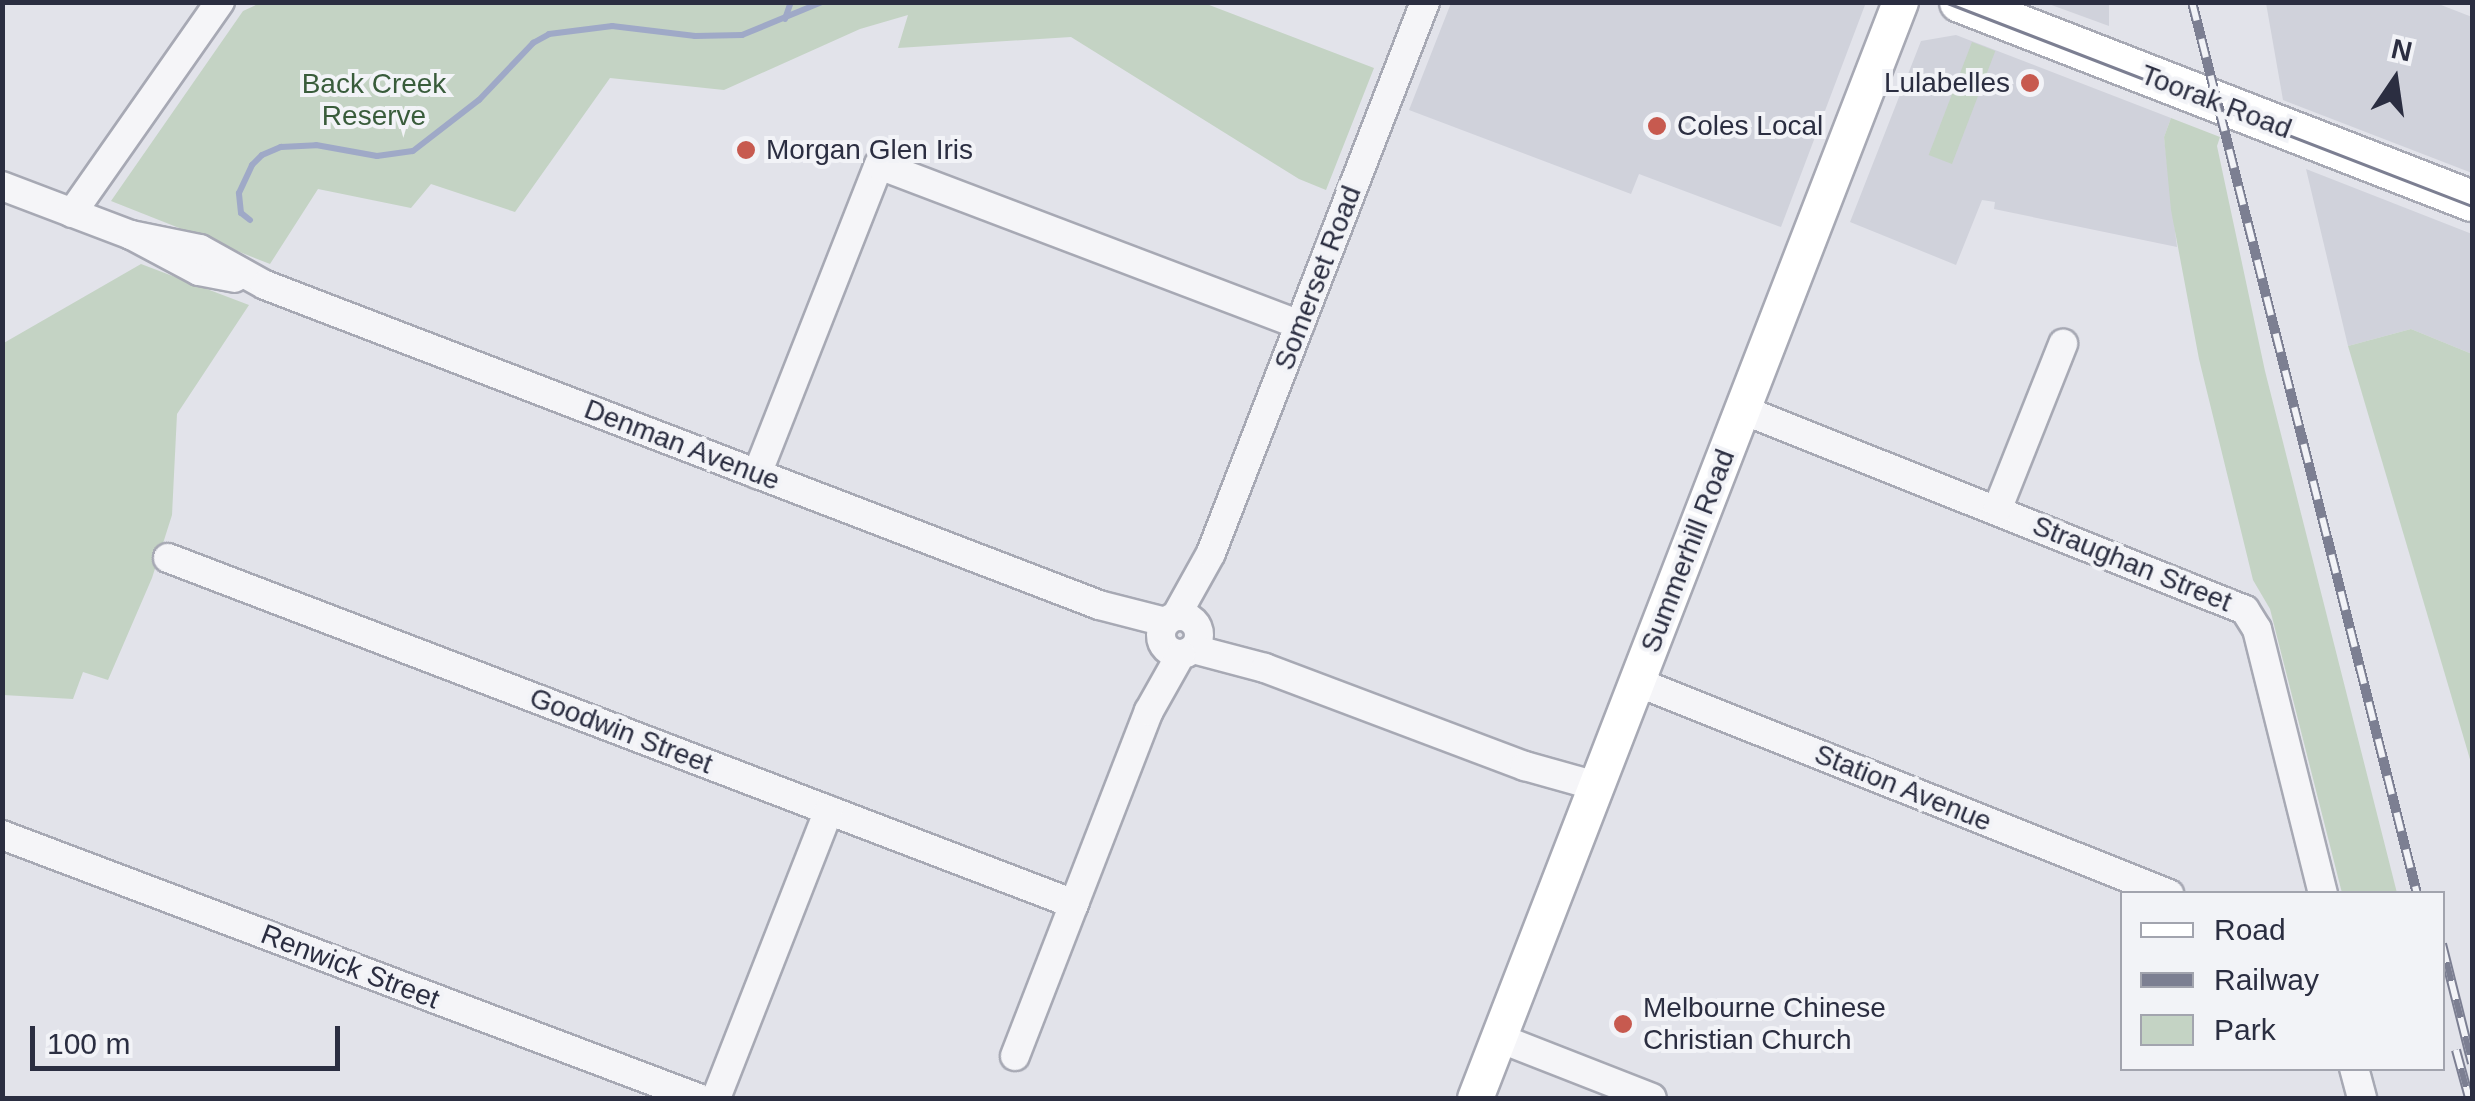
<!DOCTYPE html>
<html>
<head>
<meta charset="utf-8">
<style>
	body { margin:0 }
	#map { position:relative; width:2475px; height:1101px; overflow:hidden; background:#e2e3ea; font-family:Arial,sans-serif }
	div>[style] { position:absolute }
	.built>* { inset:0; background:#d0d2db }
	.green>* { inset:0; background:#c4d3c4; transform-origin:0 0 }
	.stream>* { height:6px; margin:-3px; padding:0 3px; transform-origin:3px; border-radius:3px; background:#9fa9c7 }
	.roads { filter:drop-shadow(2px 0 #a7a9b4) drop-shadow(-2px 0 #a7a9b4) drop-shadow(0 2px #a7a9b4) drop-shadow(0 -2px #a7a9b4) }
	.minor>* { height:28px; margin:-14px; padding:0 14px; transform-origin:14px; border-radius:14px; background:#f5f5f8 }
	.minor>.ring { margin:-14px; padding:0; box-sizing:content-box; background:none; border:28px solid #f5f5f8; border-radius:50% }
	.major>* { height:35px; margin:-17.5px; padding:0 17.5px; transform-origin:17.5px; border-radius:17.5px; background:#fff }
	.highway>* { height:40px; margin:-20px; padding:0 20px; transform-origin:20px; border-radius:20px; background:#fff }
	.tram>* { height:2.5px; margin:-1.25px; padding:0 1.25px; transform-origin:1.25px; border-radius:1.25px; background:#7c7f92 }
	.rail>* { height:10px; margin-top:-5px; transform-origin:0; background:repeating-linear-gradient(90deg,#f2f3f7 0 19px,#7c7f92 0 38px); box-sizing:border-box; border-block:2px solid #7c7f92 }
	.dots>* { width:28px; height:28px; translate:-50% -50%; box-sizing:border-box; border:5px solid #f2f3f7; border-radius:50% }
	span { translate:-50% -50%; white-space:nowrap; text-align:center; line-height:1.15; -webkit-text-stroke:8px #f2f3f7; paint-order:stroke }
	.poi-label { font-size:28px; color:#2b2e41 }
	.right { translate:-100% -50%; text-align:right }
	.left { translate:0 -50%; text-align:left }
	.park-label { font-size:28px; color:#395c3b }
	.street-label { font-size:28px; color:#2b2e41 }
	.frame { position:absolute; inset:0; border:5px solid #2b2e41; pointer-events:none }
	.legend { position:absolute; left:2120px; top:891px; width:325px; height:180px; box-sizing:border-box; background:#f2f3f7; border:2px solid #a2a4ae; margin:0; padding:12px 18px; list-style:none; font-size:30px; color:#2b2e41 }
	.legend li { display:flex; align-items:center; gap:20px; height:50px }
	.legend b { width:50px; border:2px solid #a2a4ae }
	.north { position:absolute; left:2345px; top:30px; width:100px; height:100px; -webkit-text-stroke:8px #f2f3f7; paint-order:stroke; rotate:13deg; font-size:28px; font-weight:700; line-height:40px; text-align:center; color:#2b2e41 }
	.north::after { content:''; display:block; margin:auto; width:35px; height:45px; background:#2b2e41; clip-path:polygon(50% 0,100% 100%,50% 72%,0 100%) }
	.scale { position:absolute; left:30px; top:1026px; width:310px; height:45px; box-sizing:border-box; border:5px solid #2b2e41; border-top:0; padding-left:12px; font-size:30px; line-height:35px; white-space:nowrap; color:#2b2e41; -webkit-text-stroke:8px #f2f3f7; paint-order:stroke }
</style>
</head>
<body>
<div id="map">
	<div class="built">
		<div style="clip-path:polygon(1860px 3px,1865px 5px,1781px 227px,1639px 174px,1631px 194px,1409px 110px,1451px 3px)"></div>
		<div style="clip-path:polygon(2046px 3px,2109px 3px,2109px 26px)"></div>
		<div style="clip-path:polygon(2266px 3px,2436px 3px,2472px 17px,2472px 173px,2283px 100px)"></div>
		<div style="clip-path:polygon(1956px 35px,2171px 118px,2164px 137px,2177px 247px,1994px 209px,1995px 202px,1982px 200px,1956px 265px,1850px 222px,1921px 41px)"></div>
		<div style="clip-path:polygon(2306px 169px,2472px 234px,2472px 354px,2411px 329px,2348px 346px)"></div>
	</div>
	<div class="green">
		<div style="clip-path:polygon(260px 3px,1204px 3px,1374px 68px,1326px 190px,1299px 179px,1071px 37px,898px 48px,908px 15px,860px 29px,724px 90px,610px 78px,515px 212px,431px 184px,411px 208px,318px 189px,270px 264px,111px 201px,243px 11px)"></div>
		<div style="left:1972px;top:42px;width:25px;height:121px;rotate:21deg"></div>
		<div style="clip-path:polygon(2171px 118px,2220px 137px,2217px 146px,2265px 371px,2397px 893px,2342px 893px,2270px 609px,2253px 580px,2199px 359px,2171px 210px,2164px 137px)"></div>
		<div style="clip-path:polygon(141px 264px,249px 305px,177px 414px,172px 515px,152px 578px,108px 680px,83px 672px,73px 699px,3px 695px,2px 344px)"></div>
		<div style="clip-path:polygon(2411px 329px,2472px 354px,2472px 766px,2348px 346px)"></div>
	</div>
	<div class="stream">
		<div style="left:785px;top:19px;width:18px;rotate:-71deg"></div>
		<div style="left:250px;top:220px;width:11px;rotate:-142deg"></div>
		<div style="left:241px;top:213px;width:20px;rotate:-96deg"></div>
		<div style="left:239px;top:193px;width:31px;rotate:-65deg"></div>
		<div style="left:252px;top:165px;width:14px;rotate:-45deg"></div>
		<div style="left:262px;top:155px;width:21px;rotate:-23deg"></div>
		<div style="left:281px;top:147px;width:35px;rotate:-3deg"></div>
		<div style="left:316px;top:145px;width:62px;rotate:10.2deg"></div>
		<div style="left:377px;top:156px;width:36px;rotate:-8deg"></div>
		<div style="left:413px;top:151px;width:83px;rotate:-37.7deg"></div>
		<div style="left:479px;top:100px;width:79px;rotate:-46.5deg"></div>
		<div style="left:533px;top:43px;width:18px;rotate:-29deg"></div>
		<div style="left:549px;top:34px;width:64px;rotate:-7.2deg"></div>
		<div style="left:612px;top:26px;width:84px;rotate:6.9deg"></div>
		<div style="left:695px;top:36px;width:47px;rotate:-1.2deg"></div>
		<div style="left:742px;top:35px;width:87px;rotate:-22.4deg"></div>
	</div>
	<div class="roads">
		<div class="minor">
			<div style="left:2px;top:186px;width:138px;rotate:20.8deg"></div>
			<div style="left:131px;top:235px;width:77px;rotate:27.9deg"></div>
			<div style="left:199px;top:271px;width:36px;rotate:11deg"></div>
			<div style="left:72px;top:213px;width:258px;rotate:-55deg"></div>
			<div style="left:131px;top:235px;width:70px;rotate:11.5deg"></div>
			<div style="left:200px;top:249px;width:74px;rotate:29deg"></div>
			<div style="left:265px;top:285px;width:893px;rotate:20.99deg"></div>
			<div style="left:1099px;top:605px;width:68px;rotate:14.4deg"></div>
			<div style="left:1743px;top:410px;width:540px;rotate:21.72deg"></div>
			<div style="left:2245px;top:610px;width:22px;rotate:58deg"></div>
			<div style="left:2257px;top:629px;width:273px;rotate:76deg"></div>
			<div style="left:757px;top:474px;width:332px;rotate:-68.5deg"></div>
			<div style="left:879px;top:165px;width:450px;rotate:20.8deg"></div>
			<div style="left:1997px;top:510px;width:179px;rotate:-68.3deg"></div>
			<div style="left:168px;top:558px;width:970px;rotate:20.9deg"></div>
			<div style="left:1176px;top:616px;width:72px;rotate:-60.9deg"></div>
			<div style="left:1211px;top:553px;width:591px;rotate:-68.77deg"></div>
			<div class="ring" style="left:1161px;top:616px;width:10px;height:10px"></div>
			<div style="left:1193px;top:649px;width:74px;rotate:14.8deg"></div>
			<div style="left:1265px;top:668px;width:278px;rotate:20.7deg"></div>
			<div style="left:1525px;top:766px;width:74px;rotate:15.7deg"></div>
			<div style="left:1637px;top:682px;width:573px;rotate:21.73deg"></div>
			<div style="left:2px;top:835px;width:744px;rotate:20.7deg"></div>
			<div style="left:1499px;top:1038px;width:164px;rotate:21.4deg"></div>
			<div style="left:1015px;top:1056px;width:370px;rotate:-68.8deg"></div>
			<div style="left:1149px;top:711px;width:65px;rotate:-60.7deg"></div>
			<div style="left:2354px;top:1068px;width:31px;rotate:75deg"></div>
			<div style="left:716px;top:1098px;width:309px;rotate:-68.6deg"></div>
		</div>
		<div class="major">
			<div style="left:1475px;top:1098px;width:1176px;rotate:-68.81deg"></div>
		</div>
		<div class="highway">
			<div style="left:1960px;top:2px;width:549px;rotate:21.24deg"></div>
		</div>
	</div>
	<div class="tram">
		<div style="left:1945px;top:2px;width:565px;rotate:21.16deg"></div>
	</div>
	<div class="rail">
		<div style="left:2192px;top:2px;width:920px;rotate:75.84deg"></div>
		<div style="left:2442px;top:944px;width:123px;rotate:75.9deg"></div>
		<div style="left:2456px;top:1050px;width:50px;rotate:74.8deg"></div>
	</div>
	<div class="dots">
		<div style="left:2030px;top:83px;background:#c75a4f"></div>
		<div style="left:1657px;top:126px;background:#c75a4f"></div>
		<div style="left:746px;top:150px;background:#c75a4f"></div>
		<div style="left:1623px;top:1024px;background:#c75a4f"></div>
	</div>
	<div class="poi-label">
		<span class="right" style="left:2010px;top:83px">Lulabelles</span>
		<span class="left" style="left:1677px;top:126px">Coles Local</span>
		<span class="left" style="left:766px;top:150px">Morgan Glen Iris</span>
		<span class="left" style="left:1643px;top:1024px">Melbourne Chinese<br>Christian Church</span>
	</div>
	<div class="park-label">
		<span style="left:374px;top:100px">Back Creek<br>Reserve</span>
	</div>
	<div class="street-label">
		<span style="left:2216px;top:102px;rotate:21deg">Toorak Road</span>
		<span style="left:1318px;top:278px;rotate:-69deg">Somerset Road</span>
		<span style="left:682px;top:445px;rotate:21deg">Denman Avenue</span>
		<span style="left:1688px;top:551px;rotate:-69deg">Summerhill Road</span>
		<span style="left:2132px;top:564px;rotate:22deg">Straughan Street</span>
		<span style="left:621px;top:731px;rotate:21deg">Goodwin Street</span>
		<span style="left:1903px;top:788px;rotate:22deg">Station Avenue</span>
		<span style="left:350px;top:967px;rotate:21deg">Renwick Street</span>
	</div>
	<div class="frame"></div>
	<ul class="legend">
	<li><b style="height:12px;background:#fff"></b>Road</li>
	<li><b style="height:12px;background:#7c7f92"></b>Railway</li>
	<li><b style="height:28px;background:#c4d3c4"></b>Park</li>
	</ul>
	<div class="north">N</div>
	<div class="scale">100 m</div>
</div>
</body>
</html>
